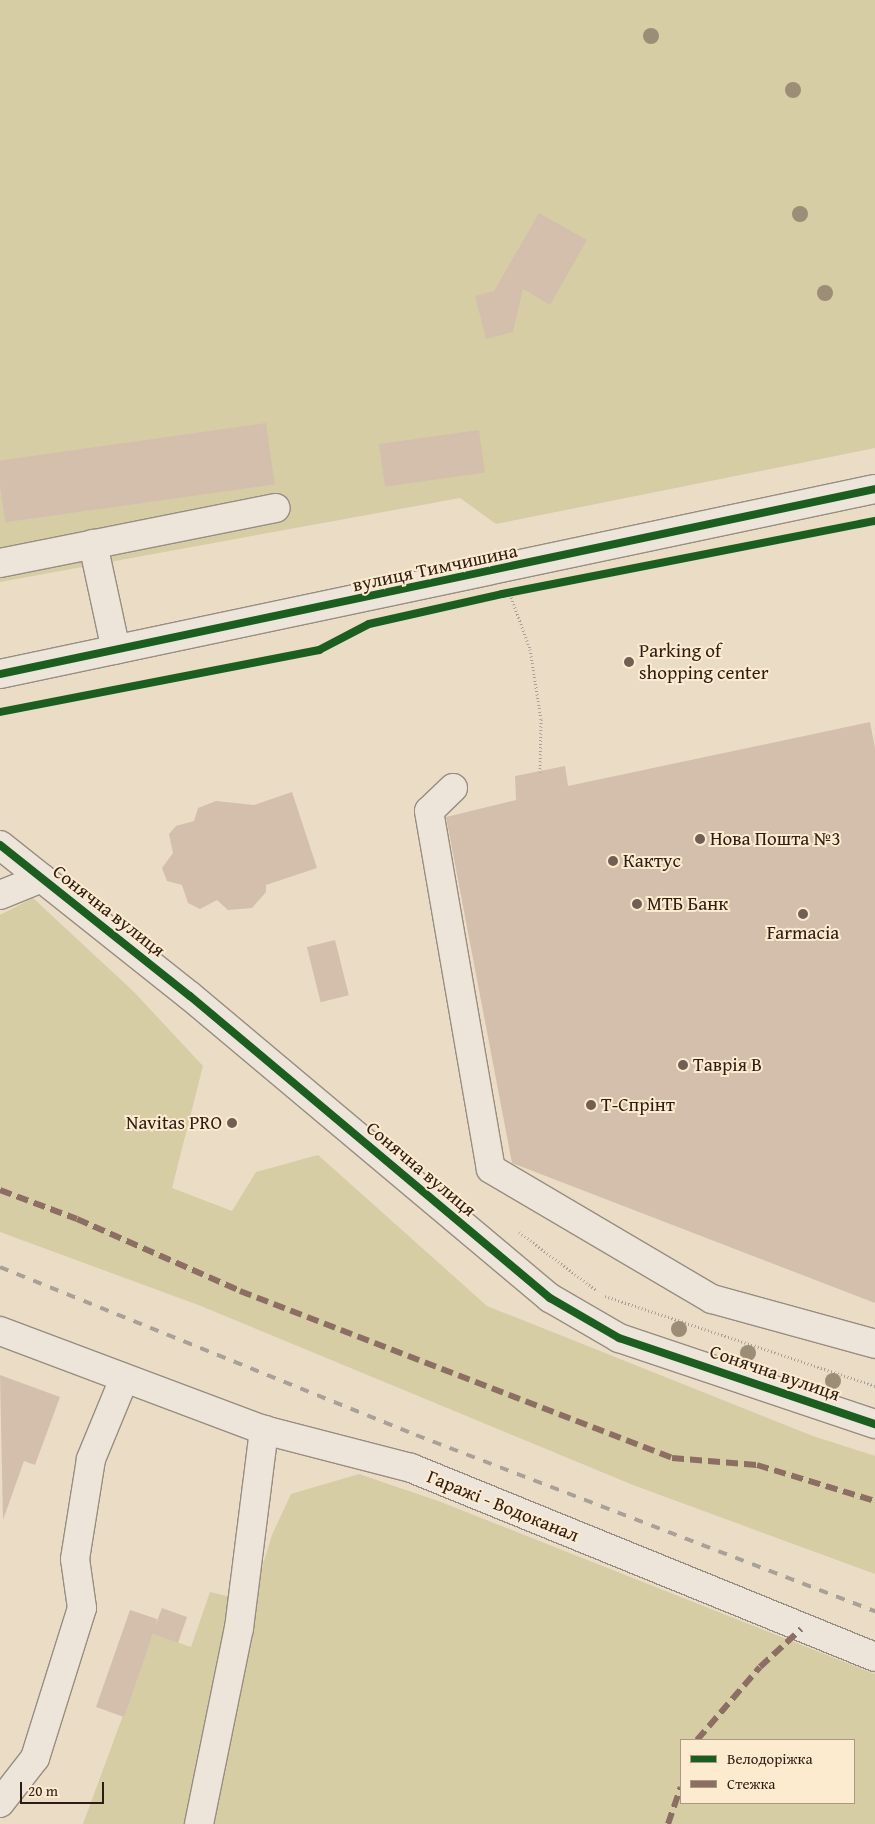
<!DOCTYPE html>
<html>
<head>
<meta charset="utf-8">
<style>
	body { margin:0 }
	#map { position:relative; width:875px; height:1824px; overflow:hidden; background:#ebdcc5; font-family:"Gentium Book Plus",serif }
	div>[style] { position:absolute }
	.green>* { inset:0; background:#d6cda4 }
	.building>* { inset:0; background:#d4bfad; transform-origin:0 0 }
	.path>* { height:3px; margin-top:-1.5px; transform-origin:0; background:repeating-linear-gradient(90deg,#a9a198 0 1px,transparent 0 3.5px) }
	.roads { filter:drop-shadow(1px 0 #988d80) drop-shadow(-1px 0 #988d80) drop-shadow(0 1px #988d80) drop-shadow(0 -1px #988d80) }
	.minor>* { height:28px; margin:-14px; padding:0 14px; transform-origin:14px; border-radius:14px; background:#ede5da }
	.rail>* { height:4px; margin-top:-2px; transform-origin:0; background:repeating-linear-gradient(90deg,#a9a198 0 9px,transparent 0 18px) }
	.quiet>* { height:6px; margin-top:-3px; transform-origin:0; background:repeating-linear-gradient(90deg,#8d6e63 0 12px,transparent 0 18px) }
	.cycleway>* { height:8px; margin:-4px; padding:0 4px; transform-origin:4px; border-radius:4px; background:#1b5e20 }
	.trees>* { width:16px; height:16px; margin:-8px; border-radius:50%; background:#9c8d77 }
	.dots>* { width:14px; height:14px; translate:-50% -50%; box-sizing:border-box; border:2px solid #fcebcf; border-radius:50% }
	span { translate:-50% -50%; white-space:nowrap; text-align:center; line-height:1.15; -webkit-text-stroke:4px #fcebcf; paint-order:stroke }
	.street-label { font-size:19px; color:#2d1b14 }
	.poi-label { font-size:19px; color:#2d1b14 }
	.left { translate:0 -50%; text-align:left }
	.right { translate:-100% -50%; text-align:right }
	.legend { position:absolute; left:680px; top:1739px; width:175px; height:65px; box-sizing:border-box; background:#fcebcf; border:1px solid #a99884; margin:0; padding:6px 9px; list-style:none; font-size:15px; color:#2d1b14 }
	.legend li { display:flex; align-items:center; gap:10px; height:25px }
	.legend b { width:25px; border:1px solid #a99884 }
	.scale { position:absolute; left:20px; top:1782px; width:84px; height:22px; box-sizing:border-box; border:2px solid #2d1b14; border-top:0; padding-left:6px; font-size:15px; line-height:18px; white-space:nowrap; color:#2d1b14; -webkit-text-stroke:4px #fcebcf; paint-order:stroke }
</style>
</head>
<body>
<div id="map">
	<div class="green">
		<div style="clip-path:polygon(0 0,875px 0,875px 448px,496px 524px,460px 498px,0 582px)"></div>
		<div style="clip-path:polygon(33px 898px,134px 992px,203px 1066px,172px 1188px,232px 1211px,256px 1172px,318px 1155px,487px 1306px,813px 1436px,875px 1456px,875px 1574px,633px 1485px,201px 1306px,0 1232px,0 915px)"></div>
		<div style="clip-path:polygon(evenodd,359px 1474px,441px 1502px,875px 1674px,875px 1824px,83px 1824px,153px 1634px,191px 1647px,210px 1592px,227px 1596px,258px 1580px,272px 1535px,291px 1494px,359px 1474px,681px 1740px,854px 1740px,854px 1803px,681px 1803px,681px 1740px)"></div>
	</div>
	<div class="building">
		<div style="clip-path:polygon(539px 213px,587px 240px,550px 305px,523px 289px,513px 332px,486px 339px,475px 296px,494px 291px)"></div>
		<div style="left:266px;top:423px;width:62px;height:272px;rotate:82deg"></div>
		<div style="left:479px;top:430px;width:43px;height:101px;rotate:82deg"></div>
		<div style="clip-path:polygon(870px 722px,875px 748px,875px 1303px,512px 1163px,446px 817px,516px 800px,515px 776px,565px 766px,568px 786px)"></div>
		<div style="clip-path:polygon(292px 792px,317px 868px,266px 885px,266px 892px,252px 908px,228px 910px,217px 900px,200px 909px,188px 903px,182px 885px,167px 881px,162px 868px,173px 853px,169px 834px,176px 826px,194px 821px,198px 808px,216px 801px,254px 805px)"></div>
		<div style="left:335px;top:940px;width:57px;height:29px;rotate:76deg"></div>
		<div style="clip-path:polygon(0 1375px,60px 1397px,35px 1465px,24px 1461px,3px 1520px)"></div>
		<div style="clip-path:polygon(162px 1608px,187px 1617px,178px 1643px,153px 1634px,124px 1717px,96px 1707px,130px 1610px,157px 1619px,155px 1626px)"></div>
	</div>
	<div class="path">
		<div style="left:510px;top:594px;width:59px;rotate:70deg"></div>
		<div style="left:530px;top:649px;width:71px;rotate:81.1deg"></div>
		<div style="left:541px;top:719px;width:53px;rotate:91.1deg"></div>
		<div style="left:519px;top:1232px;width:96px;rotate:37deg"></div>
		<div style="left:605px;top:1296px;width:285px;rotate:18.4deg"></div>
	</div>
	<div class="roads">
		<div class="minor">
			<div style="left:93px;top:544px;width:108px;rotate:77.8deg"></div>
			<div style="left:0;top:563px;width:281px;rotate:-11.3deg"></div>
			<div style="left:0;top:674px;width:894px;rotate:-11.94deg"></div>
			<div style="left:453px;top:788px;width:33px;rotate:136deg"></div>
			<div style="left:429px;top:811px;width:363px;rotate:80.2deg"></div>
			<div style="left:491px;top:1169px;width:256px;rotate:30.5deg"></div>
			<div style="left:712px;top:1299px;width:169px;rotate:15.4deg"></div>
			<div style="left:0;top:845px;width:243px;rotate:38.5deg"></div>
			<div style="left:190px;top:996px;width:470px;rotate:40deg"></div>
			<div style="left:550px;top:1298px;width:80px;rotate:30.1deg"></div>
			<div style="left:619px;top:1338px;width:270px;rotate:18.6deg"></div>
			<div style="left:0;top:895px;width:45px;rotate:-22deg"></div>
			<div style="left:0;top:1331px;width:282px;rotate:20.6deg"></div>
			<div style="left:264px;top:1430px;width:152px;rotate:14.5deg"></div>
			<div style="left:411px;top:1468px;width:501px;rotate:22.16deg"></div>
			<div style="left:0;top:1803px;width:57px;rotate:-52.1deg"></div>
			<div style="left:35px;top:1758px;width:157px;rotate:-72.6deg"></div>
			<div style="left:82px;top:1608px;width:49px;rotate:-98.1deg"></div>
			<div style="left:75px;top:1559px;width:101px;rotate:-80.9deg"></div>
			<div style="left:91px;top:1459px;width:87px;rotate:-67.6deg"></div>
			<div style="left:199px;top:1824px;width:200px;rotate:-78.5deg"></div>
			<div style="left:239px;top:1628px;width:200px;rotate:-82.8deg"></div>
		</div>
	</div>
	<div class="rail">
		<div style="left:0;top:1267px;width:449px;rotate:22deg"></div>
		<div style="left:416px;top:1435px;width:492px;rotate:21deg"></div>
	</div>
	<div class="quiet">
		<div style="left:0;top:1190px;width:82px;rotate:20.6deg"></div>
		<div style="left:77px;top:1219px;width:178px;rotate:23.8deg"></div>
		<div style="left:240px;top:1291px;width:463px;rotate:21.1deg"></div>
		<div style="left:672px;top:1458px;width:85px;rotate:4.7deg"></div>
		<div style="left:757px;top:1465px;width:123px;rotate:17deg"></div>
		<div style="left:697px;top:1740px;width:96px;rotate:-49.2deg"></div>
		<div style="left:760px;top:1667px;width:56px;rotate:-42.8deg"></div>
		<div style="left:668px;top:1824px;width:39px;rotate:-71deg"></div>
	</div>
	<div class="cycleway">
		<div style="left:0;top:674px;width:894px;rotate:-11.94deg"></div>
		<div style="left:0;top:712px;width:325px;rotate:-11deg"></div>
		<div style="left:319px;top:650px;width:56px;rotate:-27.5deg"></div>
		<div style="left:369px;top:624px;width:136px;rotate:-12.7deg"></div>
		<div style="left:502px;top:594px;width:380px;rotate:-11.1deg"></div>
		<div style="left:0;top:845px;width:243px;rotate:38.5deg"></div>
		<div style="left:190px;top:996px;width:470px;rotate:40deg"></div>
		<div style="left:550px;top:1298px;width:80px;rotate:30.1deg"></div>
		<div style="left:619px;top:1338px;width:270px;rotate:18.6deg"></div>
	</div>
	<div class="trees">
		<div style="left:651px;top:36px"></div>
		<div style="left:793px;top:90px"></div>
		<div style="left:800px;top:214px"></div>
		<div style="left:825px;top:293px"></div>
		<div style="left:679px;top:1329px"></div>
		<div style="left:748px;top:1353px"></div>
		<div style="left:833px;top:1381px"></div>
	</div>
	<div class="dots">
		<div style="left:629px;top:662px;background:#705f52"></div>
		<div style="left:700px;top:839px;background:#705f52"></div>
		<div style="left:613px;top:861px;background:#705f52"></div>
		<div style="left:637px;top:904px;background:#705f52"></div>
		<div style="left:803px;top:914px;background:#705f52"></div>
		<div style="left:683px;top:1065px;background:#705f52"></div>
		<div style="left:591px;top:1105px;background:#705f52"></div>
		<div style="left:232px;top:1123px;background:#705f52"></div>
	</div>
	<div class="street-label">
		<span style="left:435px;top:568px;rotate:-12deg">вулиця Тимчишина</span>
		<span style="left:109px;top:911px;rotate:38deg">Сонячна вулиця</span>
		<span style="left:421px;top:1169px;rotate:40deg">Сонячна вулиця</span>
		<span style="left:775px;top:1373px;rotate:19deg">Сонячна вулиця</span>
		<span style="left:503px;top:1506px;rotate:22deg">Гаражі - Водоканал</span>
	</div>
	<div class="poi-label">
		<span class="left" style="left:639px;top:662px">Parking of<br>shopping center</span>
		<span class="left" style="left:710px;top:839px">Нова Пошта №3</span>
		<span class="left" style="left:623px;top:861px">Кактус</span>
		<span class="left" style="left:647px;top:904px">МТБ Банк</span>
		<span style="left:803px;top:933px">Farmacia</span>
		<span class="left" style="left:693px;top:1065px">Таврія В</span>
		<span class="left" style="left:601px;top:1105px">Т-Спрінт</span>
		<span class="right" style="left:222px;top:1123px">Navitas PRO</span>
	</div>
	<ul class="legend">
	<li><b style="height:6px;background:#1b5e20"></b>Велодоріжка</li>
	<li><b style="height:6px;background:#8d6e63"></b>Стежка</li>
	</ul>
	<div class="scale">20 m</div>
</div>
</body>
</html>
